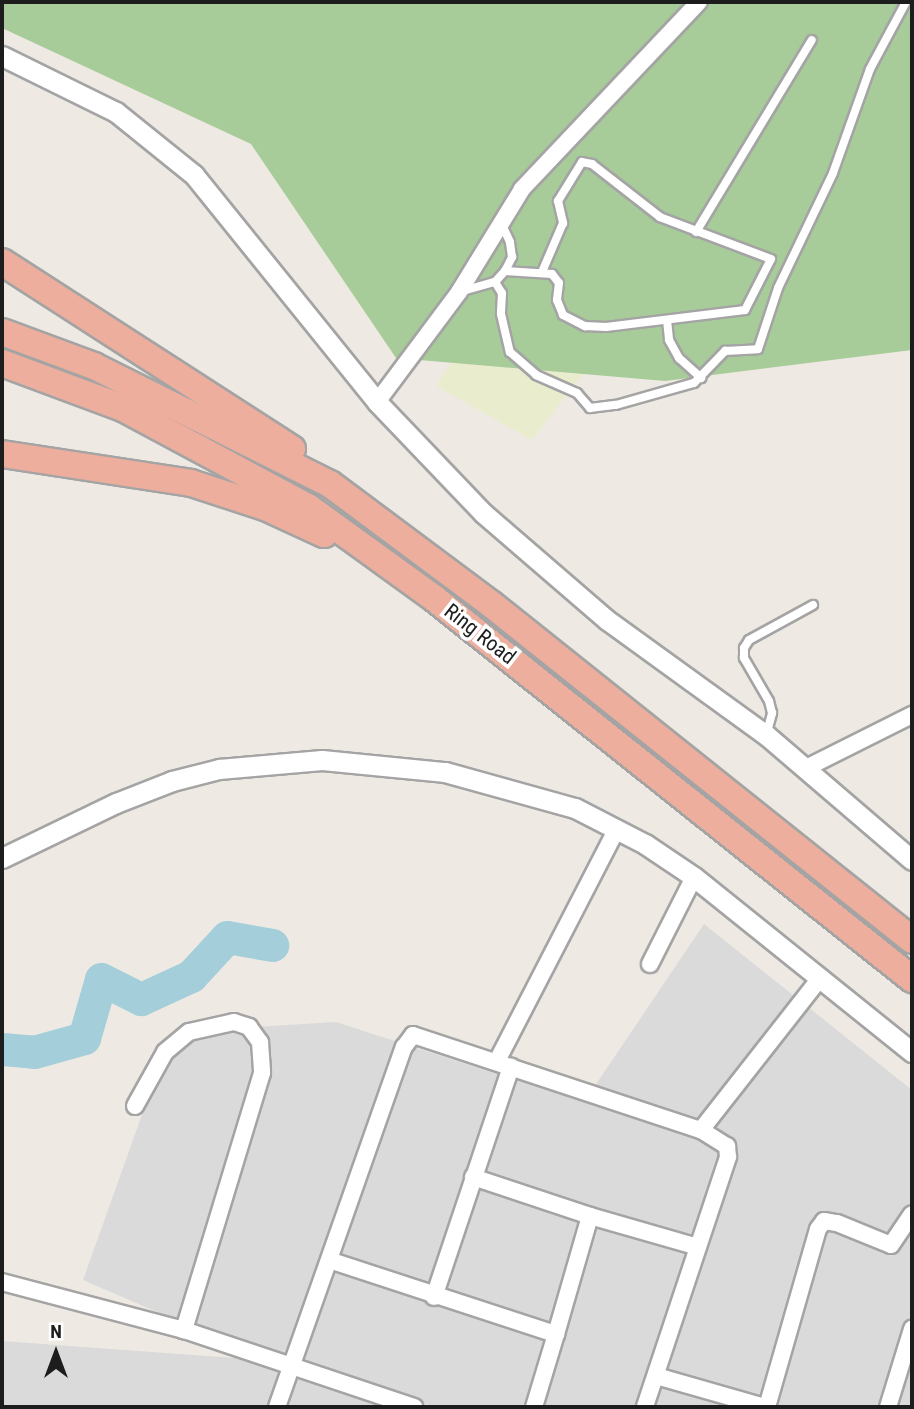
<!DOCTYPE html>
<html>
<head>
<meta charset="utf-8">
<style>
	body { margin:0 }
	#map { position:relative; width:914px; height:1409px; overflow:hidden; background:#eeeae3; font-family:"Roboto Condensed",sans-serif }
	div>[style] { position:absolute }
	.residential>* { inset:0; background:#dbdada }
	.farmland>* { inset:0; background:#eaecce }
	.forest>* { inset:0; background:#a8cc99 }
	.river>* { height:33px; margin:-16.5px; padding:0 16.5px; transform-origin:16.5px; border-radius:16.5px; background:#a4ceda }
	.roads { filter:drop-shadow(2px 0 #a4a4a4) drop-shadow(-2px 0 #a4a4a4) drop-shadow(0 2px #a4a4a4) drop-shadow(0 -2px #a4a4a4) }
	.service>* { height:8px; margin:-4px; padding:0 4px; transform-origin:4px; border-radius:4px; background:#fff }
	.minor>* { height:16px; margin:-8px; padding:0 8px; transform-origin:8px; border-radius:8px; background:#fff }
	.tertiary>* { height:19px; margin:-9.5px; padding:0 9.5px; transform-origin:9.5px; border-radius:9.5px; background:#fff }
	.trunk>* { height:26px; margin:-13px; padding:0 13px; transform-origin:13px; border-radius:13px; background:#eeae9d }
	span { translate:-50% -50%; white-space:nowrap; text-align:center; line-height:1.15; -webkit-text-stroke:7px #fff; paint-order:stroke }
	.street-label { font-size:21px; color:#1d1d1d }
	.frame { position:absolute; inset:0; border:4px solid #1d1d1d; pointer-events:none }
	.north { position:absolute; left:21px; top:1318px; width:70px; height:70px; -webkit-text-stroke:5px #fff; paint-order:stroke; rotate:0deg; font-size:19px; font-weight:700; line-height:28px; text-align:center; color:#1d1d1d }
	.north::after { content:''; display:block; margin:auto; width:24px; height:32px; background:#1d1d1d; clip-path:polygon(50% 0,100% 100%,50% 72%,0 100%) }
</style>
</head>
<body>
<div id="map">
	<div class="residential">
		<div style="clip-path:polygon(704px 924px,912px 1090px,912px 1407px,434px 1407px,180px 1322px,83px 1280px,158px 1070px,184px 1037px,239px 1028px,336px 1022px,584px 1102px)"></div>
		<div style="clip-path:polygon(2px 1341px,248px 1359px,396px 1407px,2px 1407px)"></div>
	</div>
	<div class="farmland">
		<div style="clip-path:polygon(570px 177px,599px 353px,532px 440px,436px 386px)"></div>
	</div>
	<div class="forest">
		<div style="clip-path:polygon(2px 2px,912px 2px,912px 350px,665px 381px,396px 358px,251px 144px,2px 28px)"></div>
	</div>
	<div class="river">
		<div style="left:2px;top:1049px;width:32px;rotate:5deg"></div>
		<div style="left:34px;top:1052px;width:52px;rotate:-15.6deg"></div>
		<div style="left:84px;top:1038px;width:61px;rotate:-73.9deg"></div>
		<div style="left:101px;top:979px;width:45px;rotate:26.6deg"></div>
		<div style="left:141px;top:999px;width:55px;rotate:-24.7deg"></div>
		<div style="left:191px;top:976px;width:53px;rotate:-47.3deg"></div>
		<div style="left:227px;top:937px;width:46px;rotate:10.1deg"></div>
	</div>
	<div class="roads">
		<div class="service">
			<div style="left:696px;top:232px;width:224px;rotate:-58.9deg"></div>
			<div style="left:505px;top:271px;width:47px;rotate:3.7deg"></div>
			<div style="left:552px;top:274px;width:11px;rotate:52deg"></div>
			<div style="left:559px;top:283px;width:17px;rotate:97deg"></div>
			<div style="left:557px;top:300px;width:16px;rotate:68deg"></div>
			<div style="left:563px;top:315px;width:25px;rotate:27deg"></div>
			<div style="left:585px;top:326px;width:21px;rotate:3deg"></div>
			<div style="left:606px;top:327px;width:140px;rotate:-7deg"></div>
			<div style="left:745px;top:310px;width:57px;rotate:-63deg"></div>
			<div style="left:771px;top:259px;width:119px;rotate:-159.3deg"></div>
			<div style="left:660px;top:217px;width:86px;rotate:-142.1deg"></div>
			<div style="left:592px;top:164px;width:10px;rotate:-169deg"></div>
			<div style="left:582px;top:162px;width:46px;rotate:121.6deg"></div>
			<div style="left:558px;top:201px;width:23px;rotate:77deg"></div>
			<div style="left:563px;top:223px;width:53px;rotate:113.2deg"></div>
			<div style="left:495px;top:282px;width:13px;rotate:58deg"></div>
			<div style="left:502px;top:293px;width:21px;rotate:93deg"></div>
			<div style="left:501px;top:314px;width:39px;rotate:77deg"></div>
			<div style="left:510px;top:352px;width:35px;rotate:41deg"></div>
			<div style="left:536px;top:375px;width:45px;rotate:23.7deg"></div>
			<div style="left:577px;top:393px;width:20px;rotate:49deg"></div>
			<div style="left:590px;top:408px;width:26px;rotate:-7deg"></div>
			<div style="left:616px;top:405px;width:81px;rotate:-15.8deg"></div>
			<div style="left:694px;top:383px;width:45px;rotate:-45.9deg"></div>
			<div style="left:725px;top:351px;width:33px;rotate:-3deg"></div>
			<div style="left:758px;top:349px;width:64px;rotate:-71.8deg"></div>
			<div style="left:778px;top:288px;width:127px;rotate:-64.4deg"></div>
			<div style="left:833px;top:173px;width:110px;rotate:-70.4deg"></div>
			<div style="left:870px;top:69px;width:76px;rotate:-61.8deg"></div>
			<div style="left:459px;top:292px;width:37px;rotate:-16deg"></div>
			<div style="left:495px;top:282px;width:15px;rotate:-48deg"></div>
			<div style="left:505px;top:271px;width:16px;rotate:-63deg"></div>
			<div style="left:512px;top:257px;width:15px;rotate:-98deg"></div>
			<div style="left:510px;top:242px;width:21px;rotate:-115deg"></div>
			<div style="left:667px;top:320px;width:20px;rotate:84deg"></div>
			<div style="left:669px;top:340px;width:21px;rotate:61deg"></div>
			<div style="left:679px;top:358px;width:30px;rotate:42deg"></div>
			<div style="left:767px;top:732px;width:20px;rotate:-75deg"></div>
			<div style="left:772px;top:713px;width:12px;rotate:-104deg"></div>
			<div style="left:769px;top:701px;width:50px;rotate:-120.2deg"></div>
			<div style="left:744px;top:658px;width:10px;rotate:-90deg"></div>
			<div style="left:744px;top:648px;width:9px;rotate:-58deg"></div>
			<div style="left:749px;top:640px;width:73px;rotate:-28.7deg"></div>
		</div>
		<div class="minor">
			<div style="left:377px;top:402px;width:137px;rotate:-53.3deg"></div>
			<div style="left:459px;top:292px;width:121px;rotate:-58.5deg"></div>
			<div style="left:522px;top:189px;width:257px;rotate:-46.6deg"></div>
			<div style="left:806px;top:768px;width:119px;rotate:-26.6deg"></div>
			<div style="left:650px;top:964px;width:97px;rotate:-63.2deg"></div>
			<div style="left:497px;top:1061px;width:261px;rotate:-62.7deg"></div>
			<div style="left:135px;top:1106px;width:62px;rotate:-60.9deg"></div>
			<div style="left:165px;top:1052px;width:31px;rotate:-40deg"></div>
			<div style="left:189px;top:1032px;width:46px;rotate:-12.5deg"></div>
			<div style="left:234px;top:1022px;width:16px;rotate:18deg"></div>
			<div style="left:249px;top:1027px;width:19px;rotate:54deg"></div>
			<div style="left:260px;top:1042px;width:31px;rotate:86deg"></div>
			<div style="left:262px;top:1073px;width:269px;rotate:106.9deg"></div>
			<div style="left:701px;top:1130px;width:194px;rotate:-51.9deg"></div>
			<div style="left:473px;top:1177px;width:123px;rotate:18.4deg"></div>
			<div style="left:332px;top:1261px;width:236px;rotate:18.1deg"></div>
			<div style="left:556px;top:1334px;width:123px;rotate:-73.9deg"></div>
			<div style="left:590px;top:1216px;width:112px;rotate:16deg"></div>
			<div style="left:2px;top:1282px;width:188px;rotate:14.8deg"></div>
			<div style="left:184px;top:1330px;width:243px;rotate:18.5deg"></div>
			<div style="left:434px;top:1297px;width:243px;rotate:-71.5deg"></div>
			<div style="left:656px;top:1376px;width:113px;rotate:15.9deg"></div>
			<div style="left:277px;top:1407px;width:382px;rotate:-70.6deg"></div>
			<div style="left:404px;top:1047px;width:15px;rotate:-53deg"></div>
			<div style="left:413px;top:1035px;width:303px;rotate:18.3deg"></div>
			<div style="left:701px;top:1130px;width:31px;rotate:32deg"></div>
			<div style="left:727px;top:1146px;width:11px;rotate:85deg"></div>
			<div style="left:728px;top:1157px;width:263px;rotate:108.4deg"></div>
			<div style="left:534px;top:1407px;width:76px;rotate:-73.2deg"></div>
			<div style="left:767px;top:1407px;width:185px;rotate:-74deg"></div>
			<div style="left:818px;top:1229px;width:10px;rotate:-53deg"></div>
			<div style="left:824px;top:1221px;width:13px;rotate:9deg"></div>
			<div style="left:837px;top:1223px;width:58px;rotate:22.2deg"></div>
			<div style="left:891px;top:1245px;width:37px;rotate:-56deg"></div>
			<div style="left:888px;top:1407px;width:82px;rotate:-72.9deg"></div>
		</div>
		<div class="tertiary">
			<div style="left:2px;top:56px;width:127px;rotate:26.2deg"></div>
			<div style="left:116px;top:112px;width:100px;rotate:38.9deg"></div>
			<div style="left:194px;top:175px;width:292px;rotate:51.1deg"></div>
			<div style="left:377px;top:402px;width:153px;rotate:46.3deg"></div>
			<div style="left:483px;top:513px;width:164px;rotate:40.8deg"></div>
			<div style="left:607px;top:620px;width:196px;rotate:35.9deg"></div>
			<div style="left:766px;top:735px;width:192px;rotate:40.6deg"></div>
			<div style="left:2px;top:858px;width:127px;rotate:-25.8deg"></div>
			<div style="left:116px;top:803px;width:60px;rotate:-21.4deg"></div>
			<div style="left:172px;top:781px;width:49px;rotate:-14.3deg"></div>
			<div style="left:219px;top:769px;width:103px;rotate:-5deg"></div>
			<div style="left:322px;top:760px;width:124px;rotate:5.6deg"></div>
			<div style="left:445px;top:772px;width:135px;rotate:15.5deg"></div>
			<div style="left:575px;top:808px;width:79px;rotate:27.2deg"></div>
			<div style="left:645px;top:844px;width:59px;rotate:34deg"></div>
			<div style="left:694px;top:877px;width:280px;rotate:38.8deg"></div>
		</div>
		<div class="trunk">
			<div style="left:2px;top:262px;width:345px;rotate:32.8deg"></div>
			<div style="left:2px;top:332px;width:98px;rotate:20.3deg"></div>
			<div style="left:94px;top:366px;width:264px;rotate:26.6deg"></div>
			<div style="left:330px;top:484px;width:201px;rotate:36.7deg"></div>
			<div style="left:491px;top:604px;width:539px;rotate:38.59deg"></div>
			<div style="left:2px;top:363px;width:129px;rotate:20.4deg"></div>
			<div style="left:123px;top:408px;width:210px;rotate:28.2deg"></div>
			<div style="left:308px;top:507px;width:157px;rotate:35.9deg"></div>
			<div style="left:435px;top:599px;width:610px;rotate:38.54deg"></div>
			<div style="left:2px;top:454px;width:191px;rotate:8.7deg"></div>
			<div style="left:191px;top:483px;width:78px;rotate:18deg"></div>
			<div style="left:265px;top:507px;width:65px;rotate:24.6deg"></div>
		</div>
	</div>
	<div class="street-label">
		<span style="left:480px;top:634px;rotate:38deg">Ring Road</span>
	</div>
	<div class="frame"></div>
	<div class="north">N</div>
</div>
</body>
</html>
